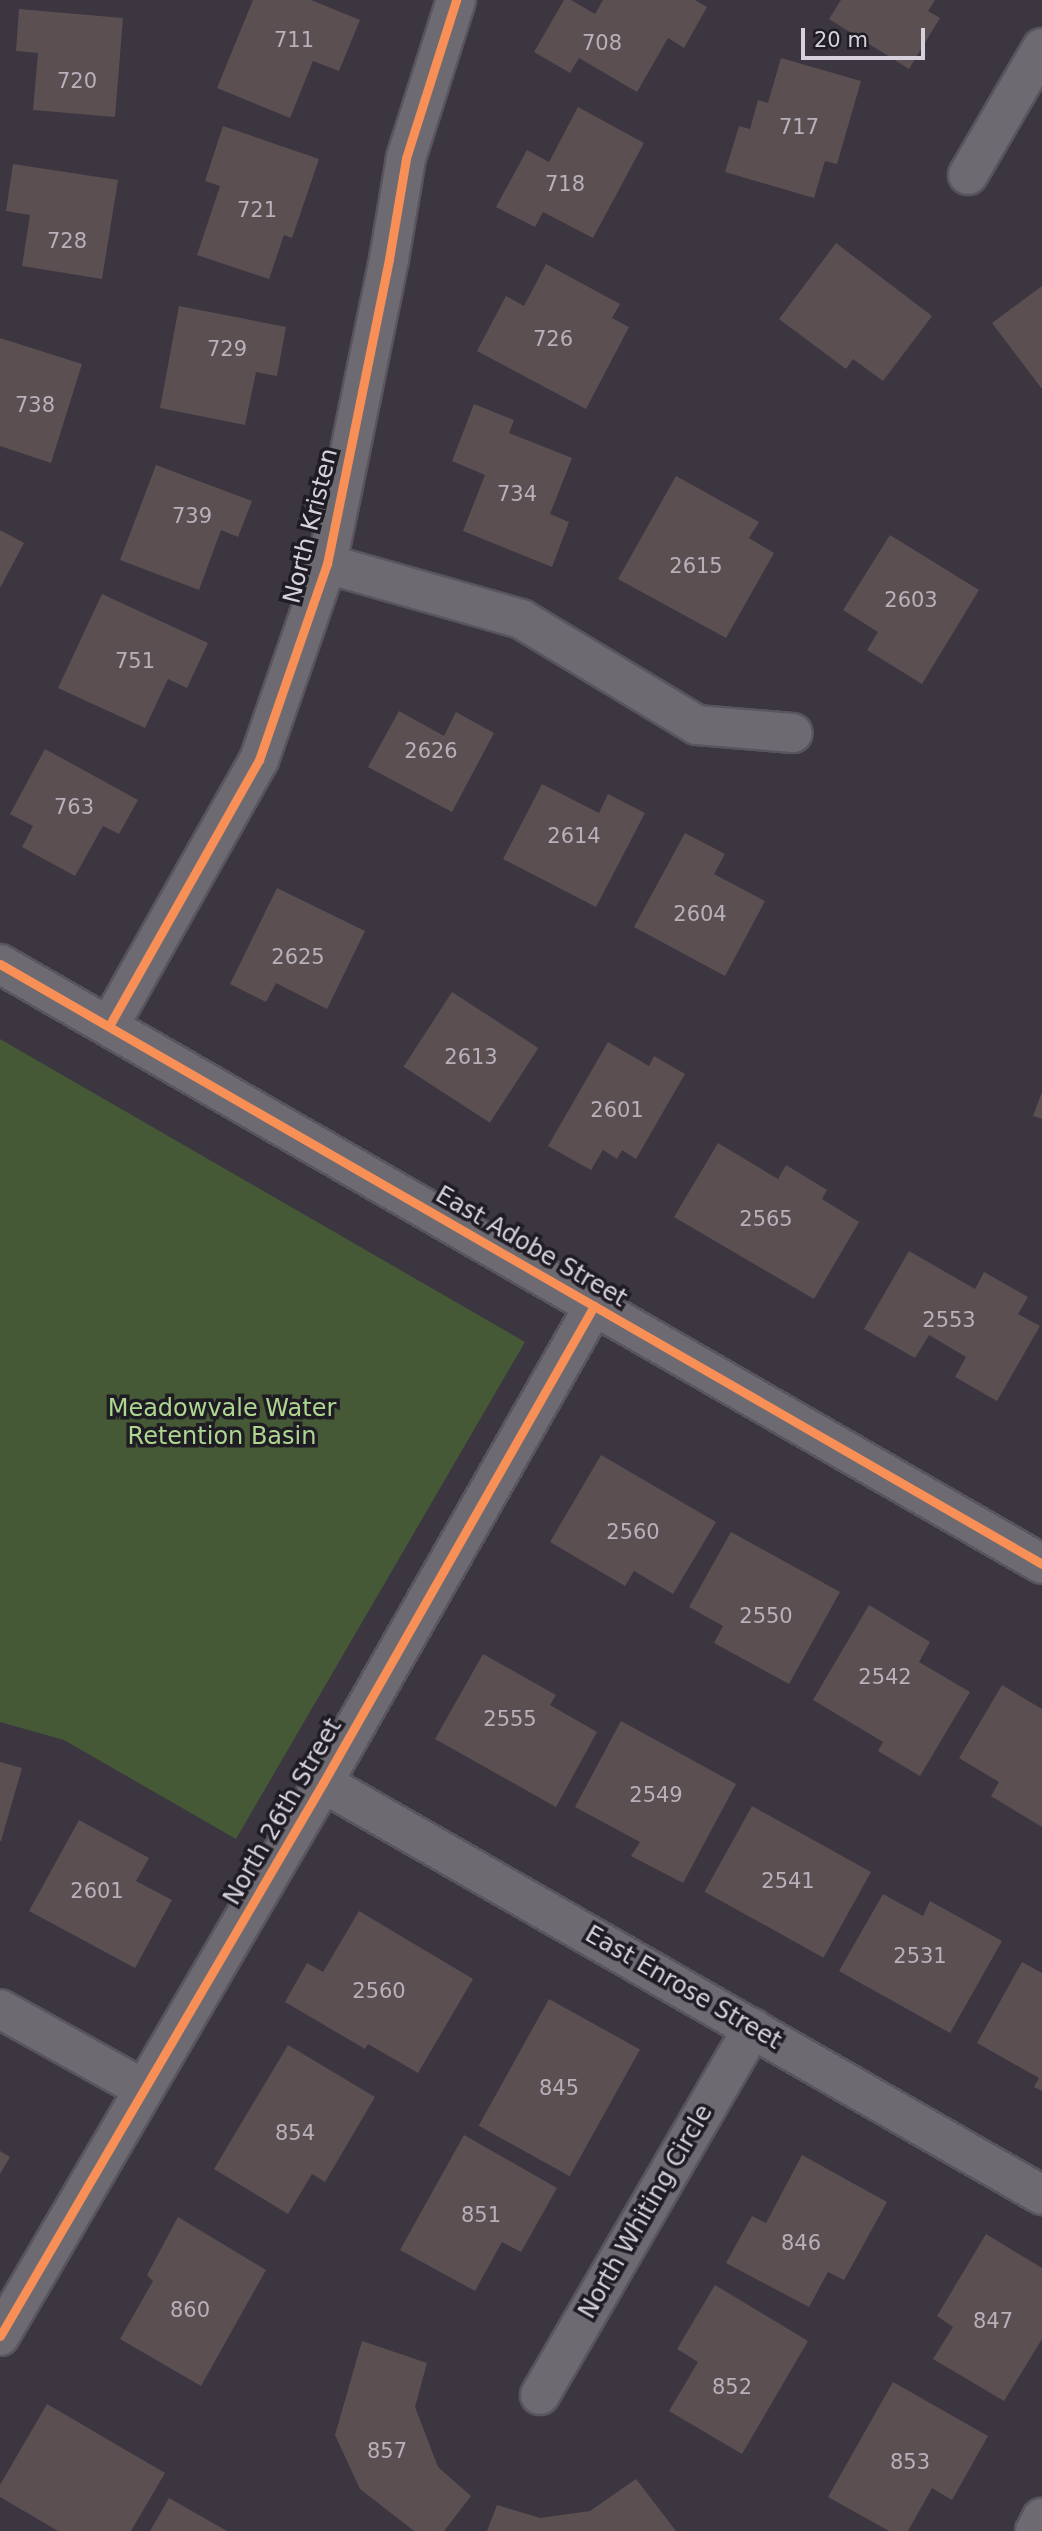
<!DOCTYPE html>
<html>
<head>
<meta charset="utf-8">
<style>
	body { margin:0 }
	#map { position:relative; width:1042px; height:2531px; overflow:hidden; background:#3b3640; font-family:"DejaVu Sans",sans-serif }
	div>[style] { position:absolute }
	.green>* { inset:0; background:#455936 }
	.building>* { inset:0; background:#5b4f51; transform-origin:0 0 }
	.roads { filter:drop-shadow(2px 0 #59555e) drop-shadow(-2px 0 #59555e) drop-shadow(0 2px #59555e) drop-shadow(0 -2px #59555e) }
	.minor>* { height:38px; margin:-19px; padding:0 19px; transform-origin:19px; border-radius:19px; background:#6d6a71 }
	.tertiary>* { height:38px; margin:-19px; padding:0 19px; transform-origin:19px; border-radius:19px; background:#6d6a71 }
	.cycleway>* { height:9px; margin:-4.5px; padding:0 4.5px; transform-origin:4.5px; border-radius:4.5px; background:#f78f57 }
	span { translate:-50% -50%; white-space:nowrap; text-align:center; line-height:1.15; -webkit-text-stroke:7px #201c24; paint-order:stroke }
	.number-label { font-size:21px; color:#b8b0ba }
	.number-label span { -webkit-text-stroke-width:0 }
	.street-label { font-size:24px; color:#d7d1dd }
	.park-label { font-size:24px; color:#add690 }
	.scale { position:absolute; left:801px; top:28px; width:124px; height:32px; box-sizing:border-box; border:4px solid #d7d1dd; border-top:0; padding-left:9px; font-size:21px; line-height:24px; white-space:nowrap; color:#d7d1dd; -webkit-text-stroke:5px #201c24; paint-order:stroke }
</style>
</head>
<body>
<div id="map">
	<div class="green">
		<div style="clip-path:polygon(0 1039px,525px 1342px,236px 1839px,64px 1740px,0 1722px)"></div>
	</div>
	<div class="building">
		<div style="clip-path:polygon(253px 0,311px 0,360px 20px,339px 71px,313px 61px,290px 118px,217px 88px)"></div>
		<div style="clip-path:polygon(564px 0,571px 0,595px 14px,603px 0,695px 0,707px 7px,684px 48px,668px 38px,637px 92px,579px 58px,570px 73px,534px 52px)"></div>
		<div style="clip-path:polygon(841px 0,935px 0,928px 11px,940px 18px,909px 69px,829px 19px)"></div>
		<div style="clip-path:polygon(19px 9px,123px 18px,115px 117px,33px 110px,38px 53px,16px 51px)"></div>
		<div style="clip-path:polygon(781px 58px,861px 81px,837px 164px,825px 161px,814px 198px,725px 172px,739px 126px,750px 129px,758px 100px,768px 103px)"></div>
		<div style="clip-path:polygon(578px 107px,644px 143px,593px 238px,543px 212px,535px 227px,496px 207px,527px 150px,549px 162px)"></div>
		<div style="clip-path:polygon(223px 126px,319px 159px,292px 238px,284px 235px,269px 279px,197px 255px,220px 186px,205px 181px)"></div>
		<div style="clip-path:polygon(13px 164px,118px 180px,102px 279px,22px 266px,30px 215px,6px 211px)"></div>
		<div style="clip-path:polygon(836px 243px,932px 316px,883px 381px,853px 359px,846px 369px,779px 319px)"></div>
		<div style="clip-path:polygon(546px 264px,620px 304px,612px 318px,629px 327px,586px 409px,477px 351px,506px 296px,524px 306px)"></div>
		<div style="clip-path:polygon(1042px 286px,1042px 389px,992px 323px)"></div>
		<div style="clip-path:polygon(179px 306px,286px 327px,277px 376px,256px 372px,245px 425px,160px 408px)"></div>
		<div style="clip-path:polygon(0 338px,82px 364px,51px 463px,0 446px)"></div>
		<div style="clip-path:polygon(474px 404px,514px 420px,509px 433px,572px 458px,550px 514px,569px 522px,552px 567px,463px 531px,485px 475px,452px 461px)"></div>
		<div style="clip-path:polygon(156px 465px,252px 501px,238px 537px,221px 530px,199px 590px,120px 560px)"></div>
		<div style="clip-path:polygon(676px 476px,759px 522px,749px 538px,774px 553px,726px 638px,618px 579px)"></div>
		<div style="clip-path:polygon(0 530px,24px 543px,0 588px)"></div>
		<div style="clip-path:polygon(890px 535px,979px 590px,922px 684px,867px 650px,878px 632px,843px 610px)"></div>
		<div style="clip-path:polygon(102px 594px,208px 643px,187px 688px,168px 679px,145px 728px,58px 688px)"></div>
		<div style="clip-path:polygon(399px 711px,444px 736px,456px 712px,494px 733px,452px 812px,368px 767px)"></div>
		<div style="clip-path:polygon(45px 749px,138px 800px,119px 834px,103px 826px,75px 876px,22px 847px,33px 826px,10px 814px)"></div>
		<div style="clip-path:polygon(542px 784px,599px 813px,608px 794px,645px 813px,596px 907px,503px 859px)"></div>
		<div style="clip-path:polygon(685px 833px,725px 854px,714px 874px,765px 901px,725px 976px,634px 927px)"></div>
		<div style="clip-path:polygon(277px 888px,365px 931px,327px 1009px,276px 983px,266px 1002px,230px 984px)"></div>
		<div style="left:452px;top:992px;width:103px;height:89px;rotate:33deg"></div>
		<div style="clip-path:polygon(608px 1042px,649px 1066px,654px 1056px,685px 1074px,636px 1159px,622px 1150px,617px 1159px,603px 1150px,591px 1170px,548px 1146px)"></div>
		<div style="clip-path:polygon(1042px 1092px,1042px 1119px,1033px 1116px)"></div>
		<div style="clip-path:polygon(718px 1143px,778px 1179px,786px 1165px,827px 1190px,822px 1199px,859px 1222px,814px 1299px,674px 1217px)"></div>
		<div style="clip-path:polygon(909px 1251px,975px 1289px,984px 1272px,1028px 1297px,1018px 1314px,1040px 1326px,997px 1401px,955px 1377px,966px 1357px,929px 1335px,915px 1358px,864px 1329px)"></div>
		<div style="clip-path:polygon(601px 1455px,716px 1522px,673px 1594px,634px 1571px,625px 1586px,550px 1542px)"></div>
		<div style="clip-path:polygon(731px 1532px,840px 1592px,789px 1684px,714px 1643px,723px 1626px,689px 1607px)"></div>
		<div style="clip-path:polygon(869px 1605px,930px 1642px,919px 1662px,970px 1692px,920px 1776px,878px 1751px,883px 1742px,813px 1700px)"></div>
		<div style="clip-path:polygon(483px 1654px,556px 1695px,550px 1705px,597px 1732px,556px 1807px,435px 1739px)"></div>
		<div style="clip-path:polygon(1002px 1685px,1042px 1709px,1042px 1827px,991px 1796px,999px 1782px,959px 1758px)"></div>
		<div style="clip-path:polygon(621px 1721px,736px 1784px,683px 1883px,631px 1856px,640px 1842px,575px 1807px)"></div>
		<div style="clip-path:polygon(0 1762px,22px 1768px,1px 1841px,0 1841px)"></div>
		<div style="left:752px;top:1806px;width:136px;height:98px;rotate:29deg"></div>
		<div style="clip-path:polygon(79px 1820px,149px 1858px,136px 1881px,172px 1900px,135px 1968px,29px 1911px)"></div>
		<div style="clip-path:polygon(883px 1894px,923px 1916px,930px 1901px,1002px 1941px,950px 2033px,839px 1971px)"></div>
		<div style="clip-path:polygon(359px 1911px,473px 1979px,418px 2073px,368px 2044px,365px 2049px,285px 2002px,307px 1963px,323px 1972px)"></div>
		<div style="clip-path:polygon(1022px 1962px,1042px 1973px,1042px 2091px,1034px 2087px,1039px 2078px,977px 2043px)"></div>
		<div style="left:549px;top:1999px;width:104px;height:145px;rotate:29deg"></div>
		<div style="clip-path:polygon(288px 2045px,375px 2097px,325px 2182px,312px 2174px,288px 2214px,214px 2169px)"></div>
		<div style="clip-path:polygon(464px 2135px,557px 2188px,521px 2252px,502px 2242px,475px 2291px,400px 2250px)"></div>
		<div style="clip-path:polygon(0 2151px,10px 2157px,0 2174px)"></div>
		<div style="clip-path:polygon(802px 2155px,887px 2202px,844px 2280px,828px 2272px,809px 2307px,726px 2263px,752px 2216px,766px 2223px)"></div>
		<div style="clip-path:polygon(178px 2217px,266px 2270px,201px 2386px,120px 2339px,153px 2281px,147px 2275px)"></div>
		<div style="clip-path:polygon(986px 2234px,1042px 2268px,1042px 2339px,1004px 2401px,933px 2359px,953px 2327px,937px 2316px)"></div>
		<div style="clip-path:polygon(715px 2285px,808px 2341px,742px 2454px,669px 2411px,698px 2362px,677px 2349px)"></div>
		<div style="clip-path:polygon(362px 2341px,427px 2363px,415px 2407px,438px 2467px,471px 2496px,444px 2531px,414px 2531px,360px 2489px,335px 2435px)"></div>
		<div style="clip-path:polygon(893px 2382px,988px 2436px,952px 2500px,932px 2488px,908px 2531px,889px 2531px,828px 2497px)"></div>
		<div style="clip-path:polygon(47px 2404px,165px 2473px,131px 2531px,58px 2531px,0 2497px,0 2485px)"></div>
		<div style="clip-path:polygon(636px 2479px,676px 2531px,487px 2531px,497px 2505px,540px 2518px,590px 2511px)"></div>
		<div style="clip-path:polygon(169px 2498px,227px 2531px,150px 2531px)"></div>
	</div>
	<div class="roads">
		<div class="minor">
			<div style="left:968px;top:175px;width:147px;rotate:-59.8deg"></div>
			<div style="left:327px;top:564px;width:202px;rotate:15.8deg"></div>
			<div style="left:521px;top:619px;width:205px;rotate:31.1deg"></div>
			<div style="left:697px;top:725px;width:96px;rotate:4.8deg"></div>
			<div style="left:109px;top:1026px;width:305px;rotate:-60.6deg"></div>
			<div style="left:259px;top:760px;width:207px;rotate:-70.9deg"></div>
			<div style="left:327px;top:564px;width:311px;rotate:-78.5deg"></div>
			<div style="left:389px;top:259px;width:102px;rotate:-80.4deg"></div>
			<div style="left:406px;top:158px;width:166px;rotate:-72.4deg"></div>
			<div style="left:323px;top:1783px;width:829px;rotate:29.81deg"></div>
			<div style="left:0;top:2009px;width:165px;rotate:29.1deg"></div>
			<div style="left:0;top:2336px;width:640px;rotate:-59.71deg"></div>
			<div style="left:323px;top:1783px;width:549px;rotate:-60.4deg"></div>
			<div style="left:540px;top:2395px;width:424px;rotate:-59.9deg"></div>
			<div style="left:1035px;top:2531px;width:15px;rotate:-62deg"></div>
		</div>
		<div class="tertiary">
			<div style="left:0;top:964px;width:1202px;rotate:29.93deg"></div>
		</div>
	</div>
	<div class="cycleway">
		<div style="left:0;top:964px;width:1202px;rotate:29.93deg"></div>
		<div style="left:109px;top:1026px;width:305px;rotate:-60.6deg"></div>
		<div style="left:259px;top:760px;width:207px;rotate:-70.9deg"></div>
		<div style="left:327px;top:564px;width:311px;rotate:-78.5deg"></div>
		<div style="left:389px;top:259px;width:102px;rotate:-80.4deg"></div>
		<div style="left:406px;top:158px;width:166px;rotate:-72.4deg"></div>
		<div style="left:0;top:2336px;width:640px;rotate:-59.71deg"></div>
		<div style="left:323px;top:1783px;width:549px;rotate:-60.4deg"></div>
	</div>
	<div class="number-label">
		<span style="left:294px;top:40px">711</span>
		<span style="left:602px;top:43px">708</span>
		<span style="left:77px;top:81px">720</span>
		<span style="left:799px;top:127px">717</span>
		<span style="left:565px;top:184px">718</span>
		<span style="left:257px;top:210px">721</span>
		<span style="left:67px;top:241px">728</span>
		<span style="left:553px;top:339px">726</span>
		<span style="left:227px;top:349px">729</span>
		<span style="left:35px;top:405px">738</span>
		<span style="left:517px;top:494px">734</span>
		<span style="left:192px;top:516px">739</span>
		<span style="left:696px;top:566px">2615</span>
		<span style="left:911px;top:600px">2603</span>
		<span style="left:135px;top:661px">751</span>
		<span style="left:431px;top:751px">2626</span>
		<span style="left:74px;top:807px">763</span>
		<span style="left:574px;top:836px">2614</span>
		<span style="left:700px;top:914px">2604</span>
		<span style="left:298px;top:957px">2625</span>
		<span style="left:471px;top:1057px">2613</span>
		<span style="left:617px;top:1110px">2601</span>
		<span style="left:766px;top:1219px">2565</span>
		<span style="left:949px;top:1320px">2553</span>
		<span style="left:633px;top:1532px">2560</span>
		<span style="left:766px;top:1616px">2550</span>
		<span style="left:885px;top:1677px">2542</span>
		<span style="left:510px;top:1719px">2555</span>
		<span style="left:656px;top:1795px">2549</span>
		<span style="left:788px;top:1881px">2541</span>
		<span style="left:97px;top:1891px">2601</span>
		<span style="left:920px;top:1956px">2531</span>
		<span style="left:379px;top:1991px">2560</span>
		<span style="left:559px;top:2088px">845</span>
		<span style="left:295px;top:2133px">854</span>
		<span style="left:481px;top:2215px">851</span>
		<span style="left:801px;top:2243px">846</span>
		<span style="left:190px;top:2310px">860</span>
		<span style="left:993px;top:2321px">847</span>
		<span style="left:732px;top:2387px">852</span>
		<span style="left:387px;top:2451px">857</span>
		<span style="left:910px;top:2462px">853</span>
	</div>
	<div class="street-label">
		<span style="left:311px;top:526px;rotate:-76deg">North Kristen</span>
		<span style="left:531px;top:1247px;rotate:30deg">East Adobe Street</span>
		<span style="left:283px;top:1812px;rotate:-60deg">North 26th Street</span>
		<span style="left:683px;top:1988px;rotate:30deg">East Enrose Street</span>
		<span style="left:646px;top:2212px;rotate:-60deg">North Whiting Circle</span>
	</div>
	<div class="park-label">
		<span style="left:222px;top:1423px">Meadowvale Water<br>Retention Basin</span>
	</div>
	<div class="scale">20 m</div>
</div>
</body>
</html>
